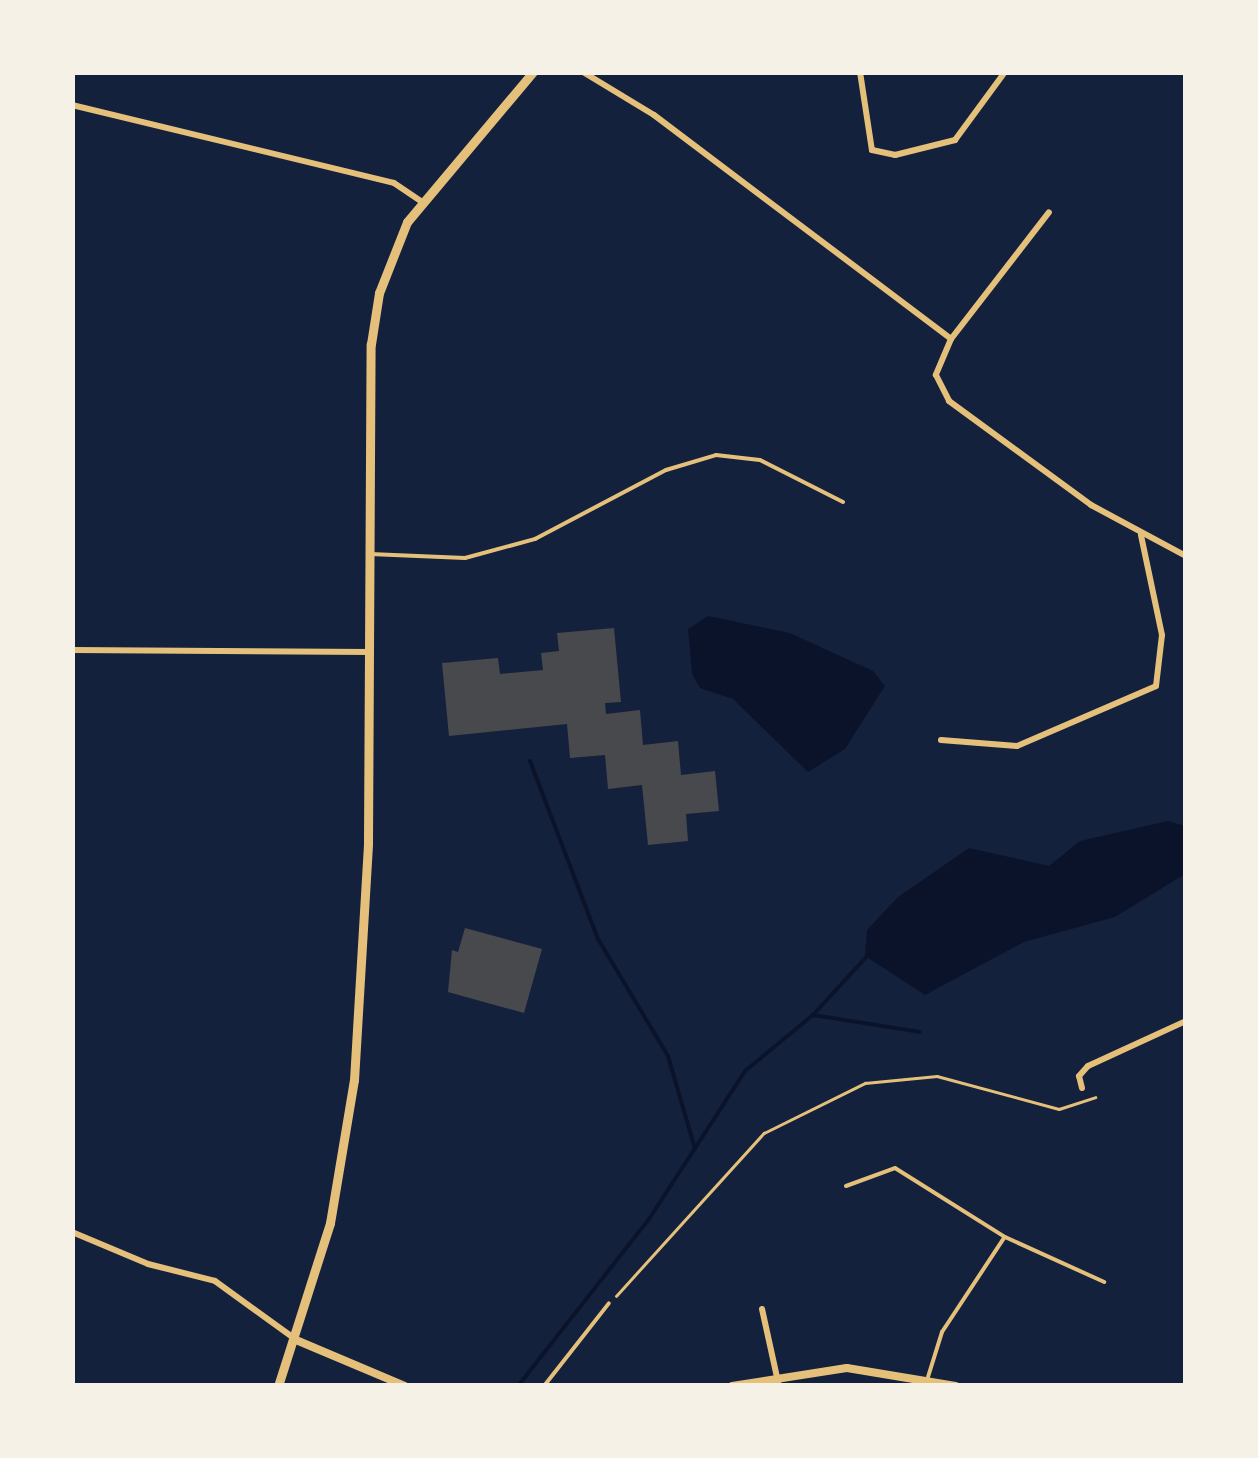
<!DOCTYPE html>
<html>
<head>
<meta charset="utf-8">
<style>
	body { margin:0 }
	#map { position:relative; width:1258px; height:1458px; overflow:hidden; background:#14213d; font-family:"Roboto Serif",serif }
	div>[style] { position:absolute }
	.water>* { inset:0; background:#0b132b }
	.stream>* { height:4px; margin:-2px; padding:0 2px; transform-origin:2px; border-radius:2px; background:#0b132b }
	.building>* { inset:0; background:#48494c }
	.path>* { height:2.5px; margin:-1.25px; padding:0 1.25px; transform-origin:1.25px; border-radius:1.25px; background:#e5c07b }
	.service>* { height:4px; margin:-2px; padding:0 2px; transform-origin:2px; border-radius:2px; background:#e5c07b }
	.minor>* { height:6px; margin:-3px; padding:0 3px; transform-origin:3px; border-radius:3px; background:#e5c07b }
	.tertiary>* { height:8px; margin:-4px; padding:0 4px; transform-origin:4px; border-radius:4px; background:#e5c07b }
	.secondary>* { height:9px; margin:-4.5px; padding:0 4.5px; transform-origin:4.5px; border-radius:4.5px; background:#e5c07b }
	span { translate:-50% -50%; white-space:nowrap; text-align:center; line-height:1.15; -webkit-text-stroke:8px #f6f1e7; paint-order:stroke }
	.frame { position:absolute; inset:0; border:75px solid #f6f1e7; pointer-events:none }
</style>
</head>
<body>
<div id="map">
	<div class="water">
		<div style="clip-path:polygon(708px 616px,790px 633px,873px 671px,885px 686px,845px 749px,808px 772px,733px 699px,700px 688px,692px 674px,688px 629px)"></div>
		<div style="clip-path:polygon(1168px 821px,1185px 826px,1185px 874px,1115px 917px,1024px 942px,925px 995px,865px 956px,867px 930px,898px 897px,969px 848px,1049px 866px,1080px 841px)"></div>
	</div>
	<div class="stream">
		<div style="left:530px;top:761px;width:191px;rotate:69.1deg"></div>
		<div style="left:598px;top:939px;width:136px;rotate:59.1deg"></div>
		<div style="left:668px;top:1056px;width:97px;rotate:73.8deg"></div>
		<div style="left:813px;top:1015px;width:108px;rotate:9deg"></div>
		<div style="left:518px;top:1386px;width:212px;rotate:-51.9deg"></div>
		<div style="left:649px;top:1219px;width:176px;rotate:-57deg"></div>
		<div style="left:745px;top:1071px;width:88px;rotate:-39.5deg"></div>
		<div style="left:813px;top:1015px;width:81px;rotate:-47.5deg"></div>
	</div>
	<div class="building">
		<div style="clip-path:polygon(614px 628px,621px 702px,605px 703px,606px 714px,640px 710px,643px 745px,678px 741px,681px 775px,715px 771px,719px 811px,686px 814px,688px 841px,648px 845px,642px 785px,608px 789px,605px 755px,570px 758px,567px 724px,449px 736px,442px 663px,498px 658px,500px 674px,543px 670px,541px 653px,559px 651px,557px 633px)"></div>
		<div style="clip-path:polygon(465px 928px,542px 949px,524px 1013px,448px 992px,452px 950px,458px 952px)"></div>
	</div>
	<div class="path">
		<div style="left:616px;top:1296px;width:220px;rotate:-47.8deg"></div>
		<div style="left:764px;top:1133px;width:113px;rotate:-26.3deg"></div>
		<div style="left:865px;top:1083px;width:72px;rotate:-5.6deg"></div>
		<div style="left:937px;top:1076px;width:126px;rotate:15.1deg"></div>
		<div style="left:1059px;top:1109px;width:38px;rotate:-18deg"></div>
	</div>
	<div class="service">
		<div style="left:370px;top:554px;width:95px;rotate:2.4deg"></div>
		<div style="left:465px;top:558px;width:73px;rotate:-15.2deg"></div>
		<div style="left:535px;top:539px;width:148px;rotate:-27.8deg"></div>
		<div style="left:666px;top:470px;width:52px;rotate:-16.7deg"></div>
		<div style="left:716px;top:455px;width:44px;rotate:6.5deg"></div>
		<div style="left:760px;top:460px;width:93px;rotate:26.8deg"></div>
		<div style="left:846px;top:1186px;width:52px;rotate:-20.2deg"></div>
		<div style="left:895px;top:1168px;width:130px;rotate:32.1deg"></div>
		<div style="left:1005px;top:1237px;width:109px;rotate:24.4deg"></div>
		<div style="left:928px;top:1377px;width:47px;rotate:-72.7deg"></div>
		<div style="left:942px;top:1332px;width:113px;rotate:-56.6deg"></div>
		<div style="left:544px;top:1386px;width:105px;rotate:-51.9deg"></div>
	</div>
	<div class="minor">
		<div style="left:583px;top:72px;width:83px;rotate:31.2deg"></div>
		<div style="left:654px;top:115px;width:372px;rotate:37deg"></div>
		<div style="left:951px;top:339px;width:160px;rotate:-52.3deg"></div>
		<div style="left:775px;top:72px;width:26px"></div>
		<div style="left:860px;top:72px;width:79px;rotate:81.3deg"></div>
		<div style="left:872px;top:150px;width:24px;rotate:12deg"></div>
		<div style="left:895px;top:155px;width:62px;rotate:-14deg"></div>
		<div style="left:955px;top:140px;width:84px;rotate:-53.7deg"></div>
		<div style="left:72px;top:105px;width:331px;rotate:13.6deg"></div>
		<div style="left:394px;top:183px;width:34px;rotate:34deg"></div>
		<div style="left:951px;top:339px;width:39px;rotate:113deg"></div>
		<div style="left:936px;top:375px;width:29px;rotate:63deg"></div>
		<div style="left:949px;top:401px;width:176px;rotate:36.2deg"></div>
		<div style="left:1091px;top:505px;width:108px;rotate:28.2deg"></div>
		<div style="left:72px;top:650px;width:297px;rotate:0.4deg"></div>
		<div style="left:941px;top:740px;width:76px;rotate:4.5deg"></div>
		<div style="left:1017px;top:746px;width:151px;rotate:-23.3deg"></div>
		<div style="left:1156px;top:686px;width:51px;rotate:-83.3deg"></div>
		<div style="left:1162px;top:635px;width:102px;rotate:-101.9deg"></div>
		<div style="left:1082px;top:1088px;width:12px;rotate:-104deg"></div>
		<div style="left:1079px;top:1076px;width:13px;rotate:-48deg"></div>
		<div style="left:1088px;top:1066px;width:108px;rotate:-24.7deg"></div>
		<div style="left:72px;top:1232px;width:82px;rotate:22.8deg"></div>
		<div style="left:148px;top:1264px;width:69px;rotate:14.2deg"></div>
		<div style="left:215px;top:1281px;width:99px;rotate:35.9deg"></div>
		<div style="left:762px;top:1309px;width:79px;rotate:77.6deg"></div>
	</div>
	<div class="tertiary">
		<div style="left:296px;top:1340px;width:118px;rotate:22.9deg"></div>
		<div style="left:732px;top:1386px;width:116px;rotate:-8.9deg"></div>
		<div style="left:847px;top:1368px;width:110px;rotate:9.4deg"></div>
	</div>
	<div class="secondary">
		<div style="left:278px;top:1386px;width:171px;rotate:-72.3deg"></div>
		<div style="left:330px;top:1223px;width:145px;rotate:-80.5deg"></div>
		<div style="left:354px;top:1080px;width:237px;rotate:-86.6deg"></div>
		<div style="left:368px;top:843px;width:499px;rotate:-89.7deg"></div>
		<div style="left:371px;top:344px;width:52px;rotate:-81.1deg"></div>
		<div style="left:379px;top:293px;width:76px;rotate:-68.5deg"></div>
		<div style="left:407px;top:222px;width:196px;rotate:-50deg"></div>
	</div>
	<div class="frame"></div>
</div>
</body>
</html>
